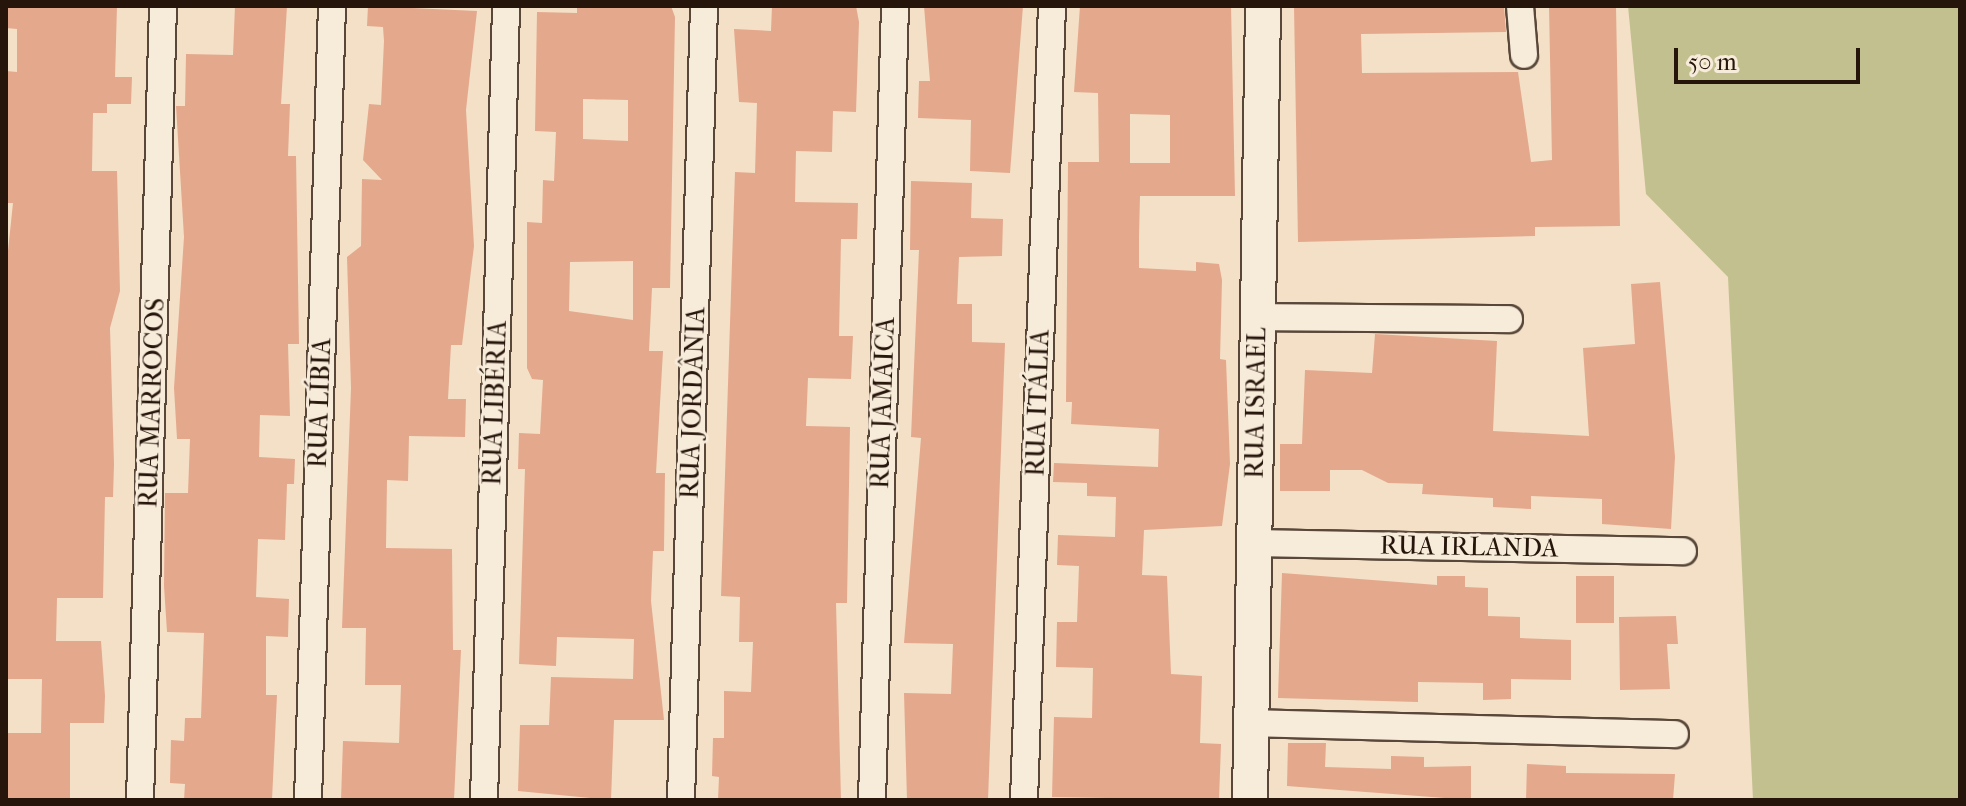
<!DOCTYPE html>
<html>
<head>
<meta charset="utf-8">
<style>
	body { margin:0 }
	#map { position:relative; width:1966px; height:806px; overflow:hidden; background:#f3e0c6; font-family:"IM FELL French Canon",serif }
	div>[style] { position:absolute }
	.green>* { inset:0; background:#c3c090 }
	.building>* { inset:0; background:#e4a88d; transform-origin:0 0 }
	.roads { filter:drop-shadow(2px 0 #59483a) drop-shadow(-2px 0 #59483a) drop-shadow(0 2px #59483a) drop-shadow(0 -2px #59483a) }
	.minor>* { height:26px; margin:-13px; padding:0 13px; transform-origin:13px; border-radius:13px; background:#f7ebda }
	.tertiary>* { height:34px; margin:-17px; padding:0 17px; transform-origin:17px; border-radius:17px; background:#f7ebda }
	span { translate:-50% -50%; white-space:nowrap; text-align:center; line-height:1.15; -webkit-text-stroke:6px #f7ebda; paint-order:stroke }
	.street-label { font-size:26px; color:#26150b }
	.frame { position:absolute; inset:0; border:8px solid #26150b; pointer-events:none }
	.scale { position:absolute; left:1674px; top:48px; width:186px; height:36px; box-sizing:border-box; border:4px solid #26150b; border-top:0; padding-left:10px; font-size:24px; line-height:28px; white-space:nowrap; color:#26150b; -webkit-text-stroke:6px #f7ebda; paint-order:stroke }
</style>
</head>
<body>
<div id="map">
	<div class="green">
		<div style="clip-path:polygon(1628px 6px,1960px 6px,1960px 800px,1753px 800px,1728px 277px,1646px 194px)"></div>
	</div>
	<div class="building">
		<div style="clip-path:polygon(6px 6px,117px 6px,115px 77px,132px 77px,131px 104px,107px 104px,107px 113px,93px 113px,92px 171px,117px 171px,120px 291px,110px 328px,114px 464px,113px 497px,105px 497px,103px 598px,57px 598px,56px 641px,101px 641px,105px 696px,104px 723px,70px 723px,70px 800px,6px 800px,6px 733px,41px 733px,42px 679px,6px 679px,6px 270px,13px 203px,6px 203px,6px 71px,17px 72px,17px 29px,6px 28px)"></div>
		<div style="clip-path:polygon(235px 6px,287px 6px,281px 104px,290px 104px,288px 156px,296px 156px,299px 344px,288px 344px,290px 416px,260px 415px,259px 457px,295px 459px,294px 484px,287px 484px,285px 540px,258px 539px,256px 597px,289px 599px,288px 637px,266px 636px,266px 695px,277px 695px,272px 800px,184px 800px,185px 784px,170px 783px,171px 740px,184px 741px,185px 718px,201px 718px,204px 633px,167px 632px,164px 586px,165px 493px,188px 493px,190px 439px,177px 439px,174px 388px,184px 237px,176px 106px,185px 106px,186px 54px,233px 55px)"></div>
		<div style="clip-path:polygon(368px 6px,477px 11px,466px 110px,474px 246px,462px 345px,451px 345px,448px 399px,466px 399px,465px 437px,409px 436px,408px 481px,387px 480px,386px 548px,452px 549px,453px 650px,461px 650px,454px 800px,341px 800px,343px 741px,399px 743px,401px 685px,365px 685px,366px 628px,342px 628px,351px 388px,347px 257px,361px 246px,362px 179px,382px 180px,363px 160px,369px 104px,381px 105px,384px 41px,383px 27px,367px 26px)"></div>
		<div style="clip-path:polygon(evenodd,577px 6px,671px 6px,675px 17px,670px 288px,652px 288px,649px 351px,663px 351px,656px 473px,665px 473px,664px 551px,653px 551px,651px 601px,664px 720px,614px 720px,611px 800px,518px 791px,520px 725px,549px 725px,551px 677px,633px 679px,634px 639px,557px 637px,556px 666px,519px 664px,525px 469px,518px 469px,519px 433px,540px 434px,543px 380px,532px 379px,527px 368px,527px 222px,542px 223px,543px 180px,554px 181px,556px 132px,535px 131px,537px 12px,577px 13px,577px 6px,583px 99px,628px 100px,628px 141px,583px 139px,583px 99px,577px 6px,633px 261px,633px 320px,569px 311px,570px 262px,633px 261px)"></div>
		<div style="clip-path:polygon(772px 6px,856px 6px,859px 22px,856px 112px,833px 111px,832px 152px,796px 151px,795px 202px,858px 203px,857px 239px,841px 239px,839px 336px,853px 336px,851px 379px,808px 378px,806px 426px,850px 427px,847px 603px,836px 603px,841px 800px,718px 800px,719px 777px,712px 776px,713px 738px,724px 738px,724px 691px,751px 692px,753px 642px,739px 642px,740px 597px,721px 596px,735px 172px,755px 173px,757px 103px,739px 102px,734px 29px,771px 31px)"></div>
		<div style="clip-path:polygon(924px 6px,1023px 6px,1010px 173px,970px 171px,971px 120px,918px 118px,919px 81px,930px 81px)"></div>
		<div style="clip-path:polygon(evenodd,1080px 6px,1231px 6px,1235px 196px,1140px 196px,1139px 236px,1139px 268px,1196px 271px,1196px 262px,1219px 264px,1222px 280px,1220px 359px,1226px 360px,1230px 464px,1222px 526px,1144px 530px,1142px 575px,1167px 576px,1171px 674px,1202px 676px,1200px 743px,1221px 744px,1219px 800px,1052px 797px,1054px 717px,1092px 718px,1093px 668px,1056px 667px,1057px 622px,1077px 622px,1079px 566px,1057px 565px,1058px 535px,1115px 537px,1116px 497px,1087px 496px,1087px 483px,1053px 482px,1054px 463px,1158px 467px,1159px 429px,1071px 424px,1072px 402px,1066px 402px,1068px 162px,1099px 162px,1098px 93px,1074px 92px,1080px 6px,1130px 114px,1170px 115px,1170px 163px,1130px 163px,1130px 114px)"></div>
		<div style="clip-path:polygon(1294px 6px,1504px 6px,1506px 32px,1361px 34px,1362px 73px,1518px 72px,1531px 162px,1552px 160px,1549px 6px,1616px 6px,1620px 226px,1535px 227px,1535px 236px,1298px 242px)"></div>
		<div style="clip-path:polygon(911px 181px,972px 183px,971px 218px,1003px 219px,1002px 256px,959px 257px,957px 304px,972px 304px,972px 342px,1005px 343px,988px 800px,907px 800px,904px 693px,951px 694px,953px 644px,904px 643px,921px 438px,911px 437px,919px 250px,910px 250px)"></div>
		<div style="clip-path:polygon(1660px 282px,1675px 457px,1671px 529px,1602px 524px,1602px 499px,1531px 496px,1531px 509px,1493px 507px,1493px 498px,1422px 494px,1423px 484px,1388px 483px,1362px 470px,1330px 470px,1330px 491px,1280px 491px,1280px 444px,1302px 444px,1305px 370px,1372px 373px,1375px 334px,1497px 341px,1493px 431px,1589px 436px,1583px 348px,1635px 344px,1631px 284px)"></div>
		<div style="clip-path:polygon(1282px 573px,1437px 585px,1437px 576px,1465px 576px,1465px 587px,1488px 588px,1488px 616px,1520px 617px,1520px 638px,1571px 640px,1571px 680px,1511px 679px,1511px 699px,1483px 700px,1483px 683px,1418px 682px,1418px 702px,1278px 698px)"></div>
		<div style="left:1576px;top:576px;width:38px;height:47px"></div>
		<div style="clip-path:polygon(1676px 616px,1678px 644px,1667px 644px,1670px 689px,1620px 690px,1619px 617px)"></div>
		<div style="clip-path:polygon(1288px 743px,1326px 743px,1325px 767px,1391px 769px,1391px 756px,1424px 757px,1424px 767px,1471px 766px,1471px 800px,1287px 786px)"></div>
		<div style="clip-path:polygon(1527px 764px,1566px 766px,1566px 773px,1675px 774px,1673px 800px,1526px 800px)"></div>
	</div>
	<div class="roads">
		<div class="minor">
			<div style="left:1520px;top:6px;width:49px;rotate:85.3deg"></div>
			<div style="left:1258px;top:317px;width:251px;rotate:0.5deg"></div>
			<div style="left:1254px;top:543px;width:429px;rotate:1.1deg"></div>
			<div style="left:1251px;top:723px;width:424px;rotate:1.5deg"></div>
			<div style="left:140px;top:800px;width:794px;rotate:-88.34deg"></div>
			<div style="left:308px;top:800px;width:794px;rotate:-88.27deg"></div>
			<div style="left:484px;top:800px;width:794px;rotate:-88.41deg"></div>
			<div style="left:681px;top:800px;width:794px;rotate:-88.34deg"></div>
			<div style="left:872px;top:800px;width:794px;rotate:-88.34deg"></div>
			<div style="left:1024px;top:800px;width:794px;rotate:-87.98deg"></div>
		</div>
		<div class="tertiary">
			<div style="left:1250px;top:800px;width:794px;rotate:-89.06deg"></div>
		</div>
	</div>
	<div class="street-label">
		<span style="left:152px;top:403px;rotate:-88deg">RUA MARROCOS</span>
		<span style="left:320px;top:403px;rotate:-88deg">RUA LÍBIA</span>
		<span style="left:495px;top:403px;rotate:-88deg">RUA LIBÉRIA</span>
		<span style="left:693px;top:403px;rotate:-88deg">RUA JORDÂNIA</span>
		<span style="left:883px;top:403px;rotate:-88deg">RUA JAMAICA</span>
		<span style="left:1038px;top:403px;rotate:-88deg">RUA ITÁLIA</span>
		<span style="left:1256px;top:403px;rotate:-89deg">RUA ISRAEL</span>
		<span style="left:1469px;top:547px;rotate:1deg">RUA IRLANDA</span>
	</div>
	<div class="frame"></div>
	<div class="scale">50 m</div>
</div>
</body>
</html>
